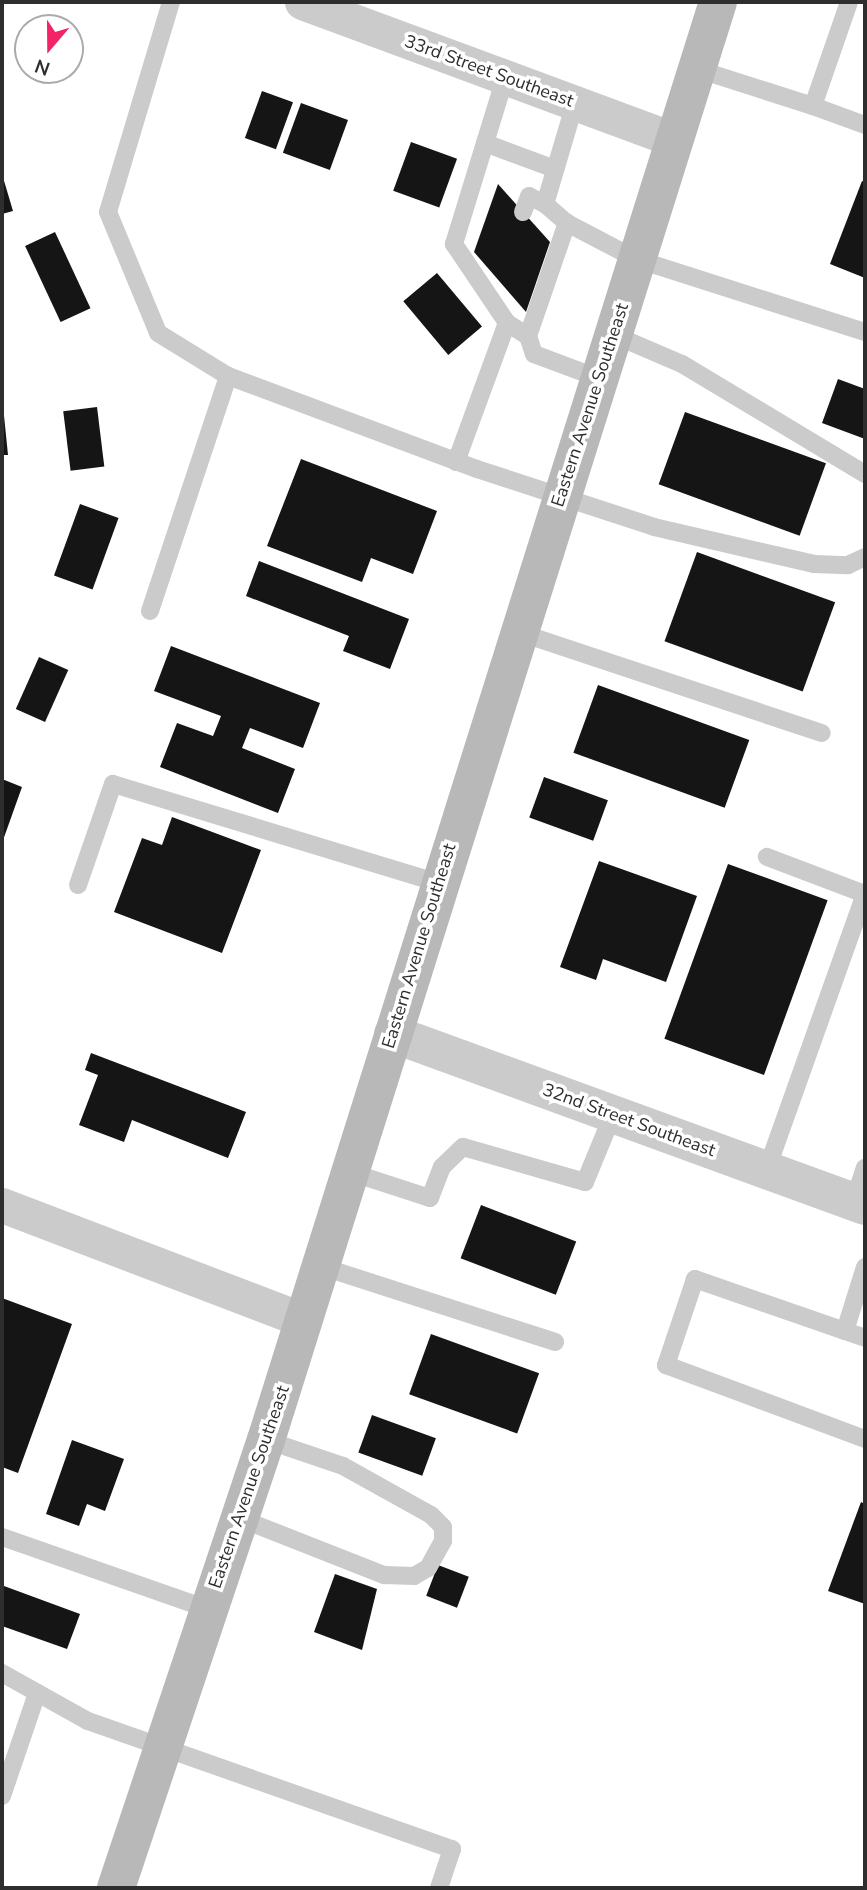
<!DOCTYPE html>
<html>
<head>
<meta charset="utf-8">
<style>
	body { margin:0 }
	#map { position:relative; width:867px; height:1890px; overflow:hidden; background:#fff; font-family:"Nunito Sans",sans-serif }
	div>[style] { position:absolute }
	.building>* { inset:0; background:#151515; transform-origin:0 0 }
	.service>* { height:18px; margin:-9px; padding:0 9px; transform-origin:9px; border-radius:9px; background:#cbcbcb }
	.minor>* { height:35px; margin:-17.5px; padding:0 17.5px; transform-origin:17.5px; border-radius:17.5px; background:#cbcbcb }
	.tertiary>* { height:38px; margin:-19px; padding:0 19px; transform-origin:19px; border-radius:19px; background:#cbcbcb }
	.secondary>* { height:38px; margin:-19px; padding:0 19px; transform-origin:19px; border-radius:19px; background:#b8b8b8 }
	span { translate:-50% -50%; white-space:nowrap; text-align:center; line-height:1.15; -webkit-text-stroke:7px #fff; paint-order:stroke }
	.street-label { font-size:18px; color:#2e2e2e }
	.frame { position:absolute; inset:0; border:4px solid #2e2e2e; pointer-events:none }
	.north { position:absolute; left:14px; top:14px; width:70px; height:70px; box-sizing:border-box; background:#fff; border:2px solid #ababab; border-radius:50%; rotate:200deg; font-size:19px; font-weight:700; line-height:28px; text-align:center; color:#2e2e2e }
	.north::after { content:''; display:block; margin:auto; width:24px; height:32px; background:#f22366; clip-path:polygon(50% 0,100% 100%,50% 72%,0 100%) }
</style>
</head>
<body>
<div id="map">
	<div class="building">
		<div style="left:262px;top:91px;width:33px;height:50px;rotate:20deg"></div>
		<div style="left:301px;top:103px;width:50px;height:53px;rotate:20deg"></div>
		<div style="left:411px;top:142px;width:49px;height:52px;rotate:20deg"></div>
		<div style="clip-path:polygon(2px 174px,13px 211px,2px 214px)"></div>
		<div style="clip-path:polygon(862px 181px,865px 182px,865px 278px,830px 264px)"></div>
		<div style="clip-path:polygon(498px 184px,550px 242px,526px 312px,474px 252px)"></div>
		<div style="left:55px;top:232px;width:84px;height:33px;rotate:65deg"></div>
		<div style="left:437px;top:273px;width:70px;height:44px;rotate:50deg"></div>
		<div style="clip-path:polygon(838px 379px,865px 389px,865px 439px,822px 423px)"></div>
		<div style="clip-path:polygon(2px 396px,8px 455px,2px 455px)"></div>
		<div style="left:97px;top:407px;width:60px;height:34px;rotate:83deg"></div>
		<div style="left:685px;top:412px;width:150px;height:77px;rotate:20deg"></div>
		<div style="clip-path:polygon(301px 459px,437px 511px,413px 574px,371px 558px,362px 582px,267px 546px)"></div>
		<div style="left:80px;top:504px;width:41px;height:76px;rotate:20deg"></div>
		<div style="left:697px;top:552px;width:147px;height:95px;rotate:20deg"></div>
		<div style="clip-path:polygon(259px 561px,409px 619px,390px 669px,343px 651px,349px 636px,246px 596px)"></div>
		<div style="clip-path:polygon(171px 646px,320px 703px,303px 748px,250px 728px,242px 748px,295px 769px,278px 813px,160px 767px,177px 723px,213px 736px,221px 716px,154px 691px)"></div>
		<div style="left:39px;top:657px;width:32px;height:57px;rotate:24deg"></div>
		<div style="left:598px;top:685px;width:161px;height:72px;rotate:20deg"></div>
		<div style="left:544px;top:777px;width:68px;height:43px;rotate:20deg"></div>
		<div style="clip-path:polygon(2px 779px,22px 787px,2px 843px)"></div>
		<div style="clip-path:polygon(172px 817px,261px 850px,222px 953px,114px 912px,142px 838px,162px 845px)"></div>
		<div style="clip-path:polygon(599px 861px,697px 896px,666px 982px,603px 959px,596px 980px,560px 967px)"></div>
		<div style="left:728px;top:864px;width:106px;height:186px;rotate:20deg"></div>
		<div style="clip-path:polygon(91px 1053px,246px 1112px,228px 1158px,132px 1120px,124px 1142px,79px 1125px,98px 1075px,85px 1070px)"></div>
		<div style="left:481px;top:1205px;width:102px;height:57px;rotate:21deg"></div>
		<div style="clip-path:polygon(2px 1298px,72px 1324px,18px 1473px,2px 1467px)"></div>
		<div style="left:431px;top:1334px;width:115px;height:64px;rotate:20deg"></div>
		<div style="left:372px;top:1415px;width:68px;height:40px;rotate:20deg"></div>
		<div style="clip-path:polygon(72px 1440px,124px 1459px,105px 1511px,87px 1504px,79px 1526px,46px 1514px)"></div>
		<div style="clip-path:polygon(861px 1502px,865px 1504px,865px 1604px,828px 1591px)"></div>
		<div style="left:438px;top:1565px;width:33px;height:33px;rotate:21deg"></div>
		<div style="clip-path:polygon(335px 1574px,377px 1589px,362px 1650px,314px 1632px)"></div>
		<div style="clip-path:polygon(4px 1586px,80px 1614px,67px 1649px,2px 1626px)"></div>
	</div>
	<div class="service">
		<div style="left:171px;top:2px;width:219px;rotate:106.7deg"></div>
		<div style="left:108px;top:212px;width:131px;rotate:67.5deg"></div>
		<div style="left:158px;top:333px;width:82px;rotate:31.6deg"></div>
		<div style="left:697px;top:69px;width:122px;rotate:17.7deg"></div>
		<div style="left:813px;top:106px;width:110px;rotate:-70.9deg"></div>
		<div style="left:505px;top:78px;width:174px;rotate:107.1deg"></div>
		<div style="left:454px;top:244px;width:95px;rotate:56.1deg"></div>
		<div style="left:507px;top:323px;width:25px;rotate:32deg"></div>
		<div style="left:528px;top:336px;width:19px;rotate:72deg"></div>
		<div style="left:534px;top:354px;width:68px;rotate:20.6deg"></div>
		<div style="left:575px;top:103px;width:105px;rotate:106.5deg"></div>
		<div style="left:545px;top:204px;width:29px;rotate:41deg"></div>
		<div style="left:567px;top:223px;width:78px;rotate:27.6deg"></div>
		<div style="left:636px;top:259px;width:240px;rotate:17.7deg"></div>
		<div style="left:813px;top:106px;width:55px;rotate:20.1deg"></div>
		<div style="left:485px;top:143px;width:75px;rotate:20.4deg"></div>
		<div style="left:523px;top:212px;width:17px;rotate:-69deg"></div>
		<div style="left:529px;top:196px;width:18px;rotate:27deg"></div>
		<div style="left:612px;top:334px;width:76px;rotate:23.2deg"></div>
		<div style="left:682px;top:364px;width:214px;rotate:31deg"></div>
		<div style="left:528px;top:336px;width:120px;rotate:-71deg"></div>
		<div style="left:456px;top:462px;width:148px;rotate:-69.9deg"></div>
		<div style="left:150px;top:611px;width:248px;rotate:-71.6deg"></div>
		<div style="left:228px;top:376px;width:266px;rotate:20.5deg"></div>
		<div style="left:477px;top:469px;width:186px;rotate:18.1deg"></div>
		<div style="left:654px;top:527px;width:164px;rotate:13deg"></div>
		<div style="left:814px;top:564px;width:34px;rotate:2deg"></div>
		<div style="left:848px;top:565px;width:19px;rotate:-25deg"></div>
		<div style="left:518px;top:632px;width:320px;rotate:18.4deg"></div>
		<div style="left:78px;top:885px;width:107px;rotate:-70.9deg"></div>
		<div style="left:113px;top:784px;width:340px;rotate:16.9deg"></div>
		<div style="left:767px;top:1169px;width:292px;rotate:-70.4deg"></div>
		<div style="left:865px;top:894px;width:105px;rotate:-159.3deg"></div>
		<div style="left:350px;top:1172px;width:84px;rotate:18deg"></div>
		<div style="left:430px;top:1198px;width:33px;rotate:-69deg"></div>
		<div style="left:442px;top:1167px;width:29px;rotate:-44deg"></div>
		<div style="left:463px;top:1147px;width:127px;rotate:16deg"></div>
		<div style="left:585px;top:1182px;width:74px;rotate:-67.6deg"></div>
		<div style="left:854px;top:1201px;width:35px;rotate:-72deg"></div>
		<div style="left:320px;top:1266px;width:247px;rotate:17.9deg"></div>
		<div style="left:865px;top:1267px;width:67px;rotate:107.4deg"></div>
		<div style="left:845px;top:1331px;width:159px;rotate:-160.9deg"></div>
		<div style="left:695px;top:1279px;width:91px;rotate:108.6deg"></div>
		<div style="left:666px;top:1365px;width:212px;rotate:20.4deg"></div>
		<div style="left:845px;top:1331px;width:21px;rotate:19deg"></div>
		<div style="left:239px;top:1518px;width:156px;rotate:21.5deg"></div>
		<div style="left:384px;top:1575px;width:30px;rotate:2deg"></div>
		<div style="left:414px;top:1576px;width:16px;rotate:-30deg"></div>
		<div style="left:428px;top:1568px;width:31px;rotate:-61deg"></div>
		<div style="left:443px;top:1541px;width:14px;rotate:-90deg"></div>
		<div style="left:443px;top:1527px;width:17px;rotate:-135deg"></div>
		<div style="left:431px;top:1515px;width:101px;rotate:-150.9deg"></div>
		<div style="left:343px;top:1466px;width:81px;rotate:-161.3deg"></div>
		<div style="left:2px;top:1537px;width:218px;rotate:19.3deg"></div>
		<div style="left:2px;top:1673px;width:98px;rotate:29.2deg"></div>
		<div style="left:88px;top:1721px;width:386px;rotate:19.4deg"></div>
		<div style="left:452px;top:1849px;width:41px;rotate:108.4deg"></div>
		<div style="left:2px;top:1796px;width:109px;rotate:-71.2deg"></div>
	</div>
	<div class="minor">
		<div style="left:302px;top:2px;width:398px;rotate:20.3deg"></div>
		<div style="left:2px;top:1205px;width:322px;rotate:20.9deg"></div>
	</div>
	<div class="tertiary">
		<div style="left:393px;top:1034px;width:502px;rotate:20.02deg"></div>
	</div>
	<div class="secondary">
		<div style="left:116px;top:1888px;width:472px;rotate:-71.5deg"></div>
		<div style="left:266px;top:1440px;width:1507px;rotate:-72.55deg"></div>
	</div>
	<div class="street-label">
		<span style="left:489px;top:71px;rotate:20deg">33rd Street Southeast</span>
		<span style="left:590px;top:405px;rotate:-72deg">Eastern Avenue Southeast</span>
		<span style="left:419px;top:946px;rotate:-73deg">Eastern Avenue Southeast</span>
		<span style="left:629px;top:1120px;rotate:20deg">32nd Street Southeast</span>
		<span style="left:249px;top:1487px;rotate:-71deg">Eastern Avenue Southeast</span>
	</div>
	<div class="frame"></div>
	<div class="north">N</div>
</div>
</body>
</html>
